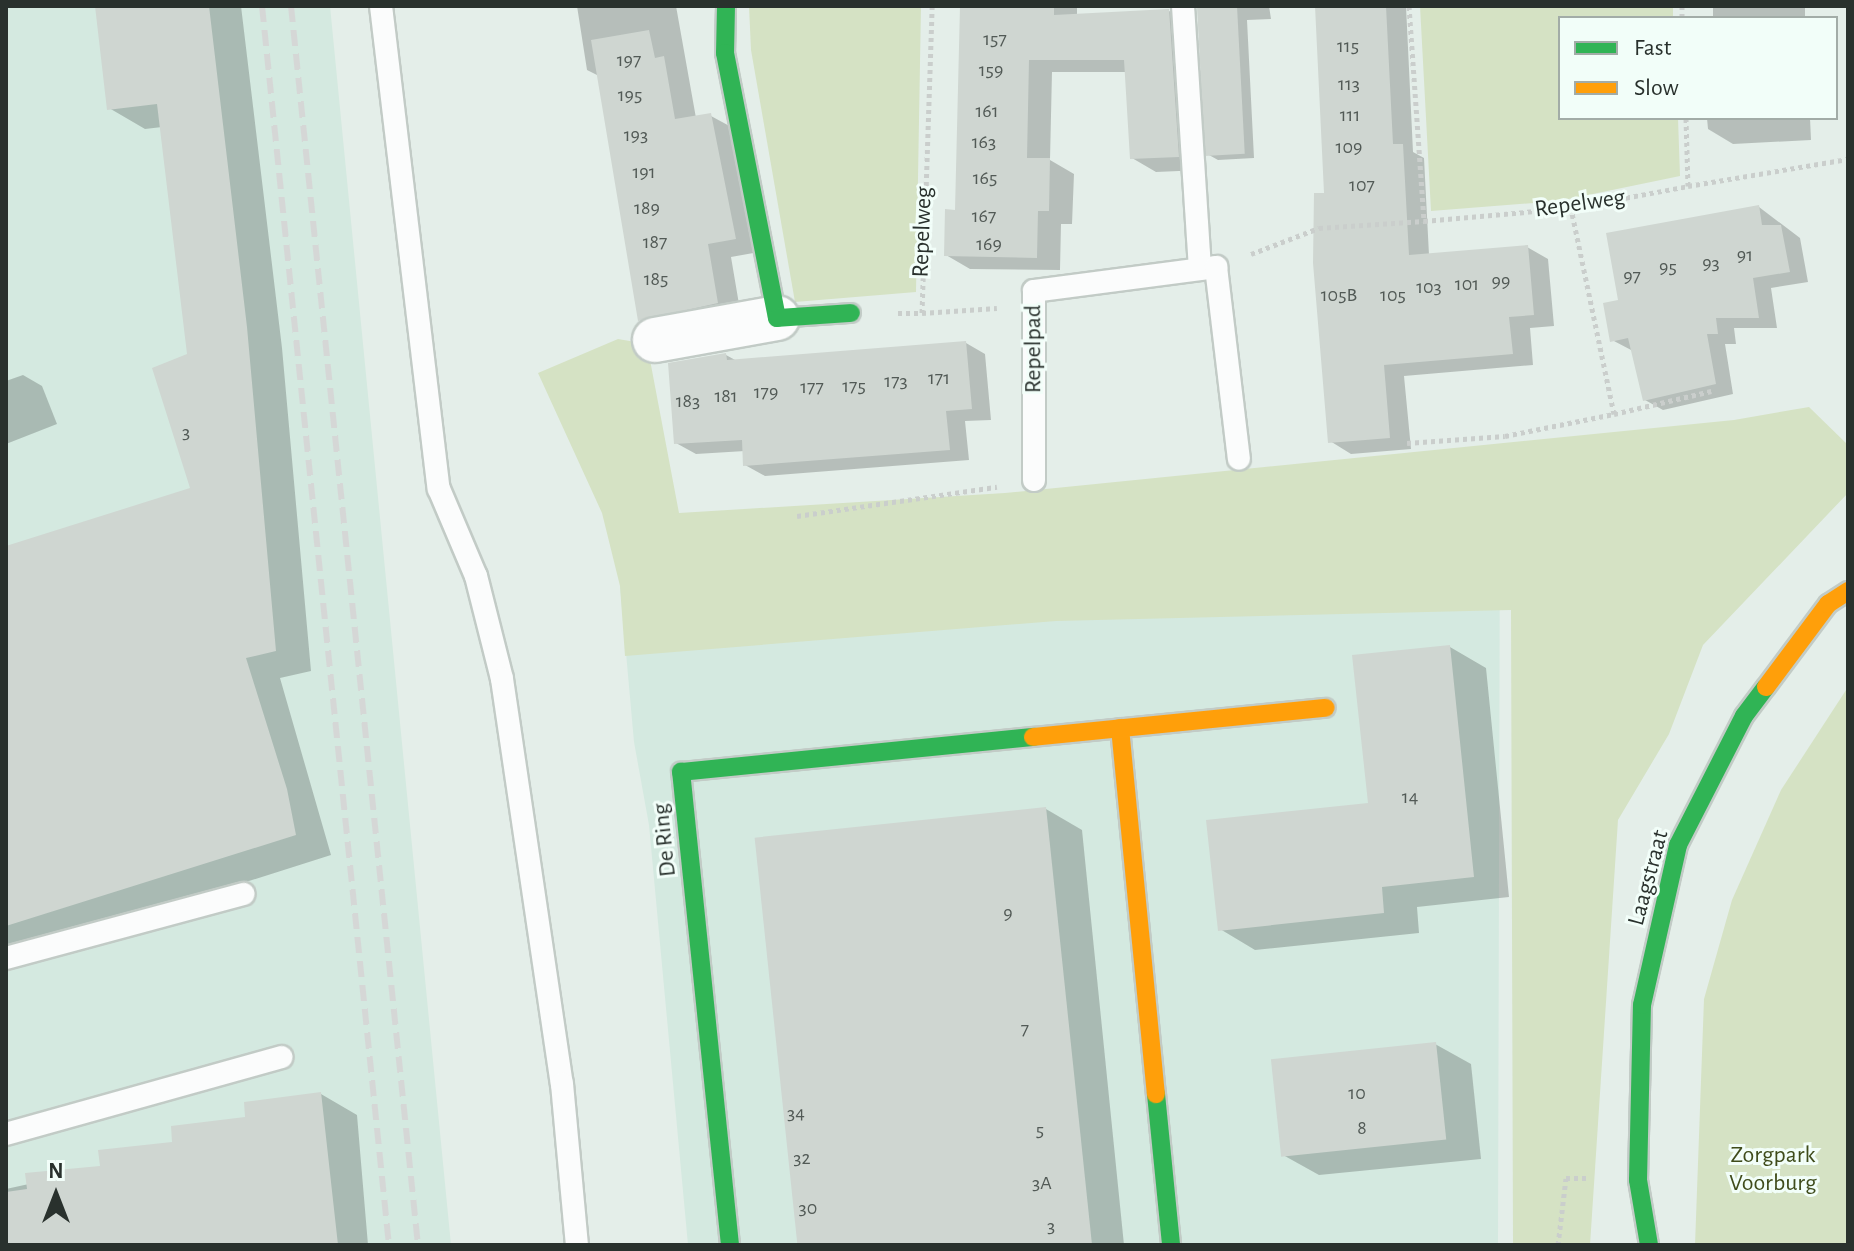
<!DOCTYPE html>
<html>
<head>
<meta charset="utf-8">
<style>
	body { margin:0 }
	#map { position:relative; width:1854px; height:1251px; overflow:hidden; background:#e4eee9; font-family:"Alegreya Sans",sans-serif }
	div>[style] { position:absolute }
	.built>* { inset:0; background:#d4e9e0 }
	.green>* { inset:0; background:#d5e2c4 }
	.shadow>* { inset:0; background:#0003; transform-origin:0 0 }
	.building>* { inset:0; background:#cfd6d1; transform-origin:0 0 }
	.path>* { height:5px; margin-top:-2.5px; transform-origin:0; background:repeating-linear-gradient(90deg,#cacecc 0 4px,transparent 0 8px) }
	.roads { filter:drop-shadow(2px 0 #c2cbc6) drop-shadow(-2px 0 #c2cbc6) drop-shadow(0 2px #c2cbc6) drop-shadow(0 -2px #c2cbc6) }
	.lane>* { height:22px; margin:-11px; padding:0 11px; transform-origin:11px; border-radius:11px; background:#fbfcfc }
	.street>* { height:44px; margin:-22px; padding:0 22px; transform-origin:22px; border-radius:22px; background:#fbfcfc }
	.fast>* { height:18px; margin:-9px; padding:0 9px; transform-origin:9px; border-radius:9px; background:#30b455 }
	.slow>* { height:18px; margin:-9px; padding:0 9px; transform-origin:9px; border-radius:9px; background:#ff9f0a }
	.rail>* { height:6px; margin-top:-3px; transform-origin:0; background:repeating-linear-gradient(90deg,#d5d7d6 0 16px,transparent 0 24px) }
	span { translate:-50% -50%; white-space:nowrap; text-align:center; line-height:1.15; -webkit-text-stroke:6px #f2fef9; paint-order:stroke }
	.number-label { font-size:20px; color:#525a56 }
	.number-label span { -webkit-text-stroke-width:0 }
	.street-label { font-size:24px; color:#29312d }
	.park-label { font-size:24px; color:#3f4c1b }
	.frame { position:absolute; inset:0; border:8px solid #29312d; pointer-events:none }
	.legend { position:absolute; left:1558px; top:16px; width:280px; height:104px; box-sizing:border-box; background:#f2fef9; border:2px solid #a2aca7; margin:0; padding:10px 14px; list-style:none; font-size:24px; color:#29312d }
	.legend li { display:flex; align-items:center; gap:16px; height:40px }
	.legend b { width:40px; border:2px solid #a2aca7 }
	.north { position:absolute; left:16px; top:1155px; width:80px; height:80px; -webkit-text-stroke:6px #f2fef9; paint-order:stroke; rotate:0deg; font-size:22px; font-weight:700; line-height:32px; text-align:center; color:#29312d }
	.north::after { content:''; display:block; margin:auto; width:28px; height:36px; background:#29312d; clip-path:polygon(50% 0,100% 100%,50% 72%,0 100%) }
</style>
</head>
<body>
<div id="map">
	<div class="built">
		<div style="clip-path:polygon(6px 6px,330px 6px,451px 1245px,6px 1245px)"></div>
		<div style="clip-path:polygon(1500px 495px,1498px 1245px,688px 1245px,649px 825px,634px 742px,620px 586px)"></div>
	</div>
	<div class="green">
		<div style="clip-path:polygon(749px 6px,921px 6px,916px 292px,795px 302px,751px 50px)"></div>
		<div style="clip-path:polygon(1420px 6px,1673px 6px,1673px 18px,1560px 18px,1560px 118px,1678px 118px,1680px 176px,1559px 201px,1431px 211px)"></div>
		<div style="clip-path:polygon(618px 339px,647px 344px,679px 513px,1005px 493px,1734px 420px,1809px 407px,1848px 445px,1848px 493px,1703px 645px,1669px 734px,1618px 820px,1590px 1245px,1513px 1245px,1511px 610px,1056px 621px,625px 656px,620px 586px,602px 513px,538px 373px)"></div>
		<div style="clip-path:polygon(1848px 687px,1848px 1245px,1695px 1245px,1704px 999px,1732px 900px,1781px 790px)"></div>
	</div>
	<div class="shadow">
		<div style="clip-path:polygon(97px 6px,241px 6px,282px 348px,311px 671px,280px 678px,331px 855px,6px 958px,6px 548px,193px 489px,189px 356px,162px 127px,145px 129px,109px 108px)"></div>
		<div style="clip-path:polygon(577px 6px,676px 6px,696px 118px,711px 116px,735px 129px,759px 252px,731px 257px,741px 316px,664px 334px,640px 320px,599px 76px,587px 70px)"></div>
		<div style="clip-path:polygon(961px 6px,1077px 6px,1077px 15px,1169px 11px,1193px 25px,1202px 170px,1156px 172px,1132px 158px,1127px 72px,1052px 72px,1050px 160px,1074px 174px,1072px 224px,1061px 224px,1060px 270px,970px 269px,946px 255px,957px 212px)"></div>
		<div style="clip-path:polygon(1203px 6px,1269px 6px,1271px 19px,1247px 20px,1254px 158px,1218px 160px,1209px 155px)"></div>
		<div style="clip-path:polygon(1316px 6px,1406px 6px,1413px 152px,1424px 158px,1429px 255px,1527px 247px,1548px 259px,1554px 326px,1530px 328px,1533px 365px,1404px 376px,1411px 449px,1351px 454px,1330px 441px,1326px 195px)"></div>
		<div style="left:1713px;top:6px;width:92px;height:12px"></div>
		<div style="clip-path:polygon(1707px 118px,1810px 118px,1811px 140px,1733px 144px,1708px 129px)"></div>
		<div style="clip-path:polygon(1759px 207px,1800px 238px,1808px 282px,1771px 288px,1777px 328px,1734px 328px,1736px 344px,1725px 344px,1733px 394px,1663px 410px,1645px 400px,1633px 351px,1612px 340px,1620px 301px)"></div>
		<div style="clip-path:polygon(966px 343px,985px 354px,991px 420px,965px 421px,969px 460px,765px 476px,745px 465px,745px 451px,696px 454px,676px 443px,726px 355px,737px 361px)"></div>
		<div style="clip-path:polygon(23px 375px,42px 386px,57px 424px,6px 444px,6px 381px)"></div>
		<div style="clip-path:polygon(1450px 647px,1486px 668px,1509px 897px,1417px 907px,1419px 933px,1255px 950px,1220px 929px,1370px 805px)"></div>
		<div style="clip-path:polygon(1046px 809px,1082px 830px,1124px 1245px,797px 1245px)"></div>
		<div style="clip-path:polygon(1435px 1044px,1471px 1064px,1481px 1159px,1319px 1175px,1283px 1155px)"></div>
		<div style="clip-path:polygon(321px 1094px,357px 1115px,368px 1245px,6px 1245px,6px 1189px,102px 1168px)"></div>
	</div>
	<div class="building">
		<div style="clip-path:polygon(95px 6px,209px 6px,247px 327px,276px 651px,246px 658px,287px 789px,296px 835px,6px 926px,6px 546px,190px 488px,152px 368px,187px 354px,157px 104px,107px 110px)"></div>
		<div style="clip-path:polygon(960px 6px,1054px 6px,1054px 15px,1169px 9px,1179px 157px,1130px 159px,1124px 60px,1029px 60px,1027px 158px,1050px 158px,1049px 211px,1038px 211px,1037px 258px,944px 256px,945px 209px,955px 210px)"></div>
		<div style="left:1237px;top:6px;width:148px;height:40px;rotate:87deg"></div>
		<div style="clip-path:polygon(1315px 6px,1386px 6px,1393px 144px,1403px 144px,1409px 255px,1528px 245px,1534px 315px,1509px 317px,1513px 354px,1384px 365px,1390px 438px,1328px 443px,1313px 263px,1314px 193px,1324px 193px)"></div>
		<div style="clip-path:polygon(649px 30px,655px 58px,664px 56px,675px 119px,711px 113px,736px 239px,708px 244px,718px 303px,638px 321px,591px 40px)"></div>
		<div style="clip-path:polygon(1759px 205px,1762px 225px,1781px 225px,1790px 272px,1753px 278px,1759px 318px,1716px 318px,1718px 334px,1707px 334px,1716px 384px,1643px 401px,1628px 338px,1610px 342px,1603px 303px,1618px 300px,1606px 233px)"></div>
		<div style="clip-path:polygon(966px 341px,972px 409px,946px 411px,950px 450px,743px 466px,742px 440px,674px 444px,668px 363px,726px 353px,727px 360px)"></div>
		<div style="clip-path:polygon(1450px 645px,1474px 877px,1382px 887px,1384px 913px,1218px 931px,1206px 820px,1368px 803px,1352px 655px)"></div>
		<div style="left:1046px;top:807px;width:440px;height:293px;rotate:84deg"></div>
		<div style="left:1436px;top:1042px;width:98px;height:166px;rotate:84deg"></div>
		<div style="clip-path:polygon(321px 1092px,338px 1245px,6px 1245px,6px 1192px,27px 1189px,25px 1173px,100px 1166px,98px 1150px,172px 1142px,171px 1126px,245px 1117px,244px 1102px)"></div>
	</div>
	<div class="path">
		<div style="left:1409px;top:6px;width:216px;rotate:86deg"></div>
		<div style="left:1424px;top:221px;width:148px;rotate:-5.1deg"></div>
		<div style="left:1571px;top:208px;width:119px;rotate:-10.6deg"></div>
		<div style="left:1688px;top:186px;width:68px;rotate:-91.7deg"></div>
		<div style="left:1682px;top:6px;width:12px;rotate:90deg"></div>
		<div style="left:1688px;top:186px;width:162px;rotate:-9.6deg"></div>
		<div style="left:1251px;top:254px;width:73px;rotate:-20.9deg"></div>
		<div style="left:1319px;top:228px;width:105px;rotate:-3.8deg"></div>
		<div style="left:898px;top:313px;width:24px"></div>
		<div style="left:922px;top:313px;width:307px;rotate:-88.1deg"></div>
		<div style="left:922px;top:313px;width:75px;rotate:-3.8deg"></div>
		<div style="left:1614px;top:414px;width:100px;rotate:-13.3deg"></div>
		<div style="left:1407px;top:443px;width:98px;rotate:-4.1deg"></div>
		<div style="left:1505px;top:436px;width:111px;rotate:-11.4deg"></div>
		<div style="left:1614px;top:414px;width:210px;rotate:-101.8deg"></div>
		<div style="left:797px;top:516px;width:202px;rotate:-8.3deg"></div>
		<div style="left:1558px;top:1245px;width:67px;rotate:-83.2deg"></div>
		<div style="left:1566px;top:1178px;width:23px"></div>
	</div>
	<div class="roads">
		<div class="lane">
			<div style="left:381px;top:6px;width:486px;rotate:83.2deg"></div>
			<div style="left:439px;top:489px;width:95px;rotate:67deg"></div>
			<div style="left:476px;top:576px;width:106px;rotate:75.8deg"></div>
			<div style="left:502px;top:679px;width:409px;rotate:81.6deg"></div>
			<div style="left:562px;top:1084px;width:162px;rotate:84.7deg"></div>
			<div style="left:1183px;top:6px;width:263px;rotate:86.3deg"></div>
			<div style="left:1034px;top:480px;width:189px;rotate:-90deg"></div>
			<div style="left:1034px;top:291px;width:184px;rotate:-7.5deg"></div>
			<div style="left:1216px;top:267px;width:193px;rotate:83.2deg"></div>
			<div style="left:6px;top:958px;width:246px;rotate:-15.1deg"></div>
			<div style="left:6px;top:1134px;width:286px;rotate:-15.6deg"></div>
		</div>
		<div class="street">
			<div style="left:655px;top:340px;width:124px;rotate:-10.2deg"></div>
		</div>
		<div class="fast">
			<div style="left:726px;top:6px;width:47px;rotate:91.2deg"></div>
			<div style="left:725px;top:53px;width:270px;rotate:78.9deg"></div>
			<div style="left:777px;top:318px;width:74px;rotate:-3.9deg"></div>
			<div style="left:1156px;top:1094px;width:152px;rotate:84.3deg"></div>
			<div style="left:730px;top:1245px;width:476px;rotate:-95.9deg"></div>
			<div style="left:681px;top:772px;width:354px;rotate:-5.7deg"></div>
			<div style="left:1649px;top:1245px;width:66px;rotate:-99.6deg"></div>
			<div style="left:1638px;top:1180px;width:175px;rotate:-88.7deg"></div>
			<div style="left:1642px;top:1005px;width:164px;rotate:-77.3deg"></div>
			<div style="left:1678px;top:845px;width:145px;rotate:-62.9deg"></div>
			<div style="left:1744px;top:716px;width:36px;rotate:-53deg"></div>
		</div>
		<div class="slow">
			<div style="left:1766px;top:687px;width:104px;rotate:-53.2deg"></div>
			<div style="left:1828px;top:604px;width:24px;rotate:-33deg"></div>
			<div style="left:1120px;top:728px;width:368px;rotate:84.4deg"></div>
			<div style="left:1033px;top:737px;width:294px;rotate:-5.7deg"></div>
		</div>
	</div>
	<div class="rail">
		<div style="left:262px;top:6px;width:1245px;rotate:84.15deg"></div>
		<div style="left:291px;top:6px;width:1245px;rotate:84.15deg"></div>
	</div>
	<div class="number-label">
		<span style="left:995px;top:39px">157</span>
		<span style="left:1348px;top:46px">115</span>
		<span style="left:629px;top:60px">197</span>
		<span style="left:991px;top:70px">159</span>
		<span style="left:1349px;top:84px">113</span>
		<span style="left:630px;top:95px">195</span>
		<span style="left:987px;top:111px">161</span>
		<span style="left:1350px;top:115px">111</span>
		<span style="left:636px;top:135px">193</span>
		<span style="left:984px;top:142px">163</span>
		<span style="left:1349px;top:147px">109</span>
		<span style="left:644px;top:172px">191</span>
		<span style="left:985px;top:178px">165</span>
		<span style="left:1362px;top:185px">107</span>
		<span style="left:647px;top:208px">189</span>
		<span style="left:984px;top:216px">167</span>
		<span style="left:655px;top:242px">187</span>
		<span style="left:989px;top:244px">169</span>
		<span style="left:1745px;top:255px">91</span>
		<span style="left:1711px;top:263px">93</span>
		<span style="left:1668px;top:267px">95</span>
		<span style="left:1632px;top:276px">97</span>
		<span style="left:656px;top:279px">185</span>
		<span style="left:1501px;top:281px">99</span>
		<span style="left:1467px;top:284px">101</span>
		<span style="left:1429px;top:287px">103</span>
		<span style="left:1339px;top:295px">105B</span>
		<span style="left:1393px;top:295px">105</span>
		<span style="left:939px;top:378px">171</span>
		<span style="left:896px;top:381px">173</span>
		<span style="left:854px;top:386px">175</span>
		<span style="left:812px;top:387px">177</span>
		<span style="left:766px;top:392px">179</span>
		<span style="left:726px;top:396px">181</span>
		<span style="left:688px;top:401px">183</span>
		<span style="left:186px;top:432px">3</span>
		<span style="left:1410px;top:797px">14</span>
		<span style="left:1008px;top:913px">9</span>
		<span style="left:1025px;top:1029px">7</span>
		<span style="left:1357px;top:1093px">10</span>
		<span style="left:796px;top:1113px">34</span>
		<span style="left:1362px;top:1128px">8</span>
		<span style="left:1040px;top:1130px">5</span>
		<span style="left:802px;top:1158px">32</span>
		<span style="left:1042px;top:1183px">3A</span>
		<span style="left:808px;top:1208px">30</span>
		<span style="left:1051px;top:1226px">3</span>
	</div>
	<div class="street-label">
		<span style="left:1580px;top:204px;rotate:-8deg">Repelweg</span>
		<span style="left:923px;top:232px;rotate:-88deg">Repelweg</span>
		<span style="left:1034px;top:349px;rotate:-90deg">Repelpad</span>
		<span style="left:665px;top:840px;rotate:-96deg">De Ring</span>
		<span style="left:1649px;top:878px;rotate:-75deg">Laagstraat</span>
	</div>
	<div class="park-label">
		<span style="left:1773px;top:1170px">Zorgpark<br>Voorburg</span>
	</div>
	<div class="frame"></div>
	<ul class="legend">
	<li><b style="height:10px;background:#30b455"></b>Fast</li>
	<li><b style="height:10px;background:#ff9f0a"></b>Slow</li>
	</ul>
	<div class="north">N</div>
</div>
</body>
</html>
